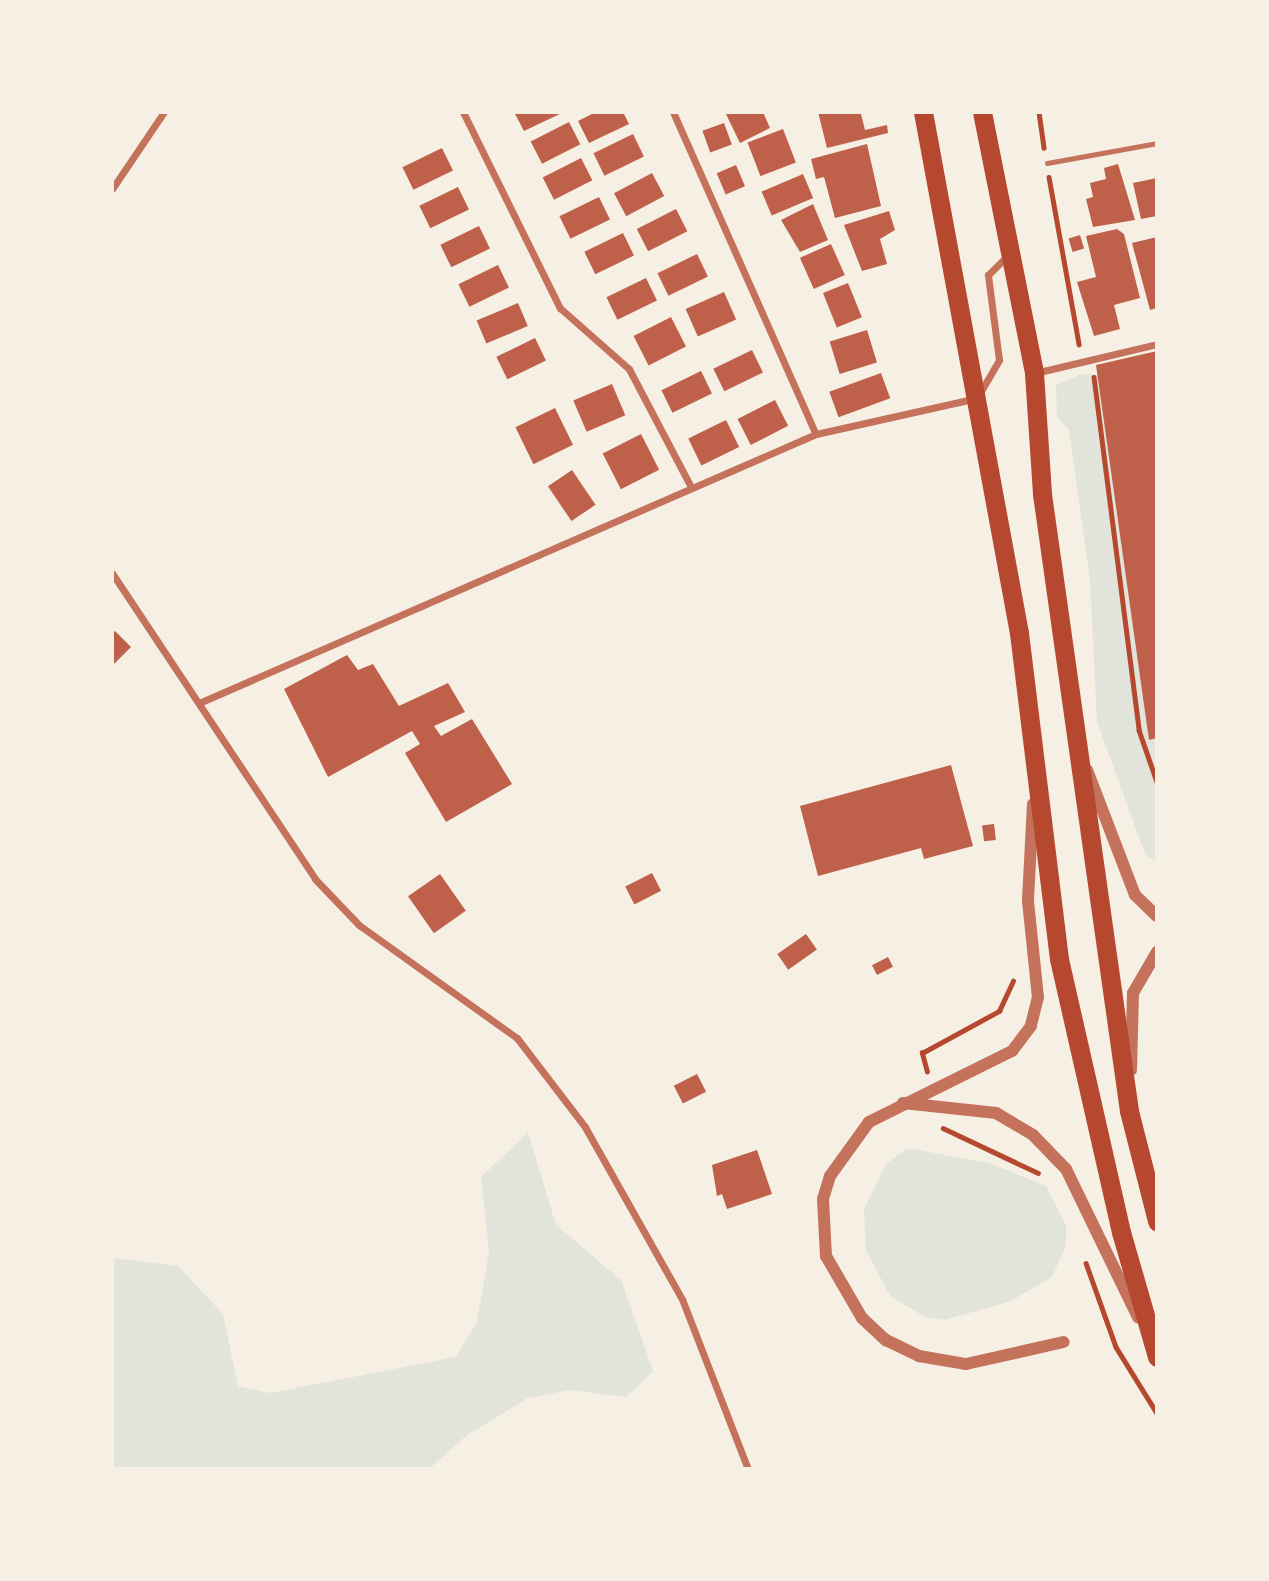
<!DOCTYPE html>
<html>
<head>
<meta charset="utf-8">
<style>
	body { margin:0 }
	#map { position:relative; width:1269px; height:1581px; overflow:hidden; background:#f6efe4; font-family:Arial,sans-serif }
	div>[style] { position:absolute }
	.green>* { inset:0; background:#e2e4dc }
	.building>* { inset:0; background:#bf614a; transform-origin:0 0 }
	.path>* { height:4.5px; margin:-2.25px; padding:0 2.25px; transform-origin:2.25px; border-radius:2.25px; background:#b5482f }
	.service>* { height:5px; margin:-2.5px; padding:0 2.5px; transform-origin:2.5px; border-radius:2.5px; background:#c5725c }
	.minor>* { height:7px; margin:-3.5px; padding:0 3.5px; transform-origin:3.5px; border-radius:3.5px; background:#c5725c }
	.tertiary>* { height:12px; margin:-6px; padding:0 6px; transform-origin:6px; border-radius:6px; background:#c5725c }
	.trunk>* { height:19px; margin:-9.5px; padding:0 9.5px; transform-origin:9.5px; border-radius:9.5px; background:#b5482f }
	span { translate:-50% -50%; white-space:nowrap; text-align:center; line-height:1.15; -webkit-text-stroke:5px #f6efe4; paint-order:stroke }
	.frame { position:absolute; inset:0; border:114px solid #f6efe4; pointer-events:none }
</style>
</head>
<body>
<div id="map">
	<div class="green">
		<div style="clip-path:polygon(1157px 357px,1157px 862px,1145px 854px,1097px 722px,1090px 580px,1069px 430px,1057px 416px,1056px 385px,1081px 374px,1120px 375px)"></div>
		<div style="clip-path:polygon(528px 1133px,556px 1225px,621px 1280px,653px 1371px,626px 1397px,569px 1390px,528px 1398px,467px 1435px,429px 1469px,112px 1469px,112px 1258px,178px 1266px,223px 1314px,238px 1386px,270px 1393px,456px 1357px,477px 1322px,489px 1251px,481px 1177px)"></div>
		<div style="clip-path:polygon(907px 1148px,989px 1163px,1046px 1186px,1066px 1225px,1066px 1245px,1052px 1277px,1009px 1302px,944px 1320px,925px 1317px,890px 1296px,866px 1250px,864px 1209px,886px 1164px)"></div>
	</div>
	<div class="building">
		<div style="clip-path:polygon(514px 112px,564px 112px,524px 131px)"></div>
		<div style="clip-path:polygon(596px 112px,623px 112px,629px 124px,589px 143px,578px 121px)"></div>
		<div style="clip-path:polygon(725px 112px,763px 112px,770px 128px,740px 143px)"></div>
		<div style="clip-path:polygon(818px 112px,861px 114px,865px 130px,887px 125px,888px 133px,827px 148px)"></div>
		<div style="left:569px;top:122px;width:25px;height:43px;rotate:63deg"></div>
		<div style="left:724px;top:123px;width:23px;height:23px;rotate:70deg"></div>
		<div style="left:783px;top:129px;width:36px;height:38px;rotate:69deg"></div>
		<div style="left:633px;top:134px;width:25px;height:44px;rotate:64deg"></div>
		<div style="clip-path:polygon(867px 144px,881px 206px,835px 218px,824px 177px,816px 179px,811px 159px)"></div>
		<div style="left:442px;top:148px;width:25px;height:44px;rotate:64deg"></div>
		<div style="left:581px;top:158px;width:25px;height:43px;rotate:63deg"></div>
		<div style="clip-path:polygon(1118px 164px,1135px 220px,1093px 227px,1086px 199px,1093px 197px,1090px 183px,1106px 179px,1104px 168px)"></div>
		<div style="left:736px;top:165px;width:23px;height:21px;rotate:67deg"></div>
		<div style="left:652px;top:173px;width:26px;height:43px;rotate:62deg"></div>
		<div style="left:803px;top:174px;width:26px;height:45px;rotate:67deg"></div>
		<div style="clip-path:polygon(1157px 178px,1157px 216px,1141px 219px,1133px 183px)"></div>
		<div style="left:458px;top:187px;width:25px;height:43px;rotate:64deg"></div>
		<div style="left:599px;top:197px;width:25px;height:44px;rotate:64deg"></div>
		<div style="clip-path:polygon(813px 204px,828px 240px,800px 252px,781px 220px)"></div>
		<div style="left:676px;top:209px;width:25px;height:44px;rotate:63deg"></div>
		<div style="clip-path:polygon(889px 211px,895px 230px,880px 239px,887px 264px,862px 271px,844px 225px)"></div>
		<div style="left:479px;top:226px;width:25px;height:43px;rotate:64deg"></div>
		<div style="clip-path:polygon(1117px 229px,1124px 234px,1140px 298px,1114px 305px,1120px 329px,1094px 336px,1077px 282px,1096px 277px,1086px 236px)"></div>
		<div style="left:623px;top:233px;width:25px;height:43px;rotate:64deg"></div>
		<div style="left:1080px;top:235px;width:14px;height:12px;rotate:73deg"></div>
		<div style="clip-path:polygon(1157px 237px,1157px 308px,1150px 310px,1132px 243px)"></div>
		<div style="left:831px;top:244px;width:34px;height:34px;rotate:66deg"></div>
		<div style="left:697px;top:254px;width:25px;height:44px;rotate:64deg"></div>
		<div style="left:498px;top:265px;width:25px;height:44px;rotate:64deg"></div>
		<div style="left:646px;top:278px;width:25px;height:44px;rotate:64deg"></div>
		<div style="left:848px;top:283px;width:37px;height:27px;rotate:68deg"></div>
		<div style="left:724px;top:292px;width:30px;height:42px;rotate:66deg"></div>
		<div style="left:518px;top:303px;width:25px;height:45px;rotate:67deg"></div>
		<div style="left:671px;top:317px;width:33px;height:42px;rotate:63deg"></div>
		<div style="left:867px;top:330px;width:34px;height:39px;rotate:73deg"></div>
		<div style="left:535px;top:338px;width:25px;height:43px;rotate:64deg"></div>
		<div style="left:752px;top:350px;width:25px;height:43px;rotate:64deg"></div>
		<div style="clip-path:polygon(1157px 351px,1157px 738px,1149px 740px,1096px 365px)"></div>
		<div style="left:701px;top:371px;width:25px;height:44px;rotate:64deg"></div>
		<div style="left:881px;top:373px;width:27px;height:55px;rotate:70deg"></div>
		<div style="left:612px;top:384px;width:34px;height:42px;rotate:67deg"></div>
		<div style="left:775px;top:400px;width:29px;height:42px;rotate:63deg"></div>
		<div style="left:555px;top:408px;width:41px;height:44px;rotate:64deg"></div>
		<div style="left:726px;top:420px;width:30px;height:42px;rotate:64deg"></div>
		<div style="left:641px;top:434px;width:40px;height:43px;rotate:63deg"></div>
		<div style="left:572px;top:470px;width:42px;height:29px;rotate:56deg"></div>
		<div style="clip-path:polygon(115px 631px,131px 647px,112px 666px,112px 634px)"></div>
		<div style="clip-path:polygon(347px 655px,358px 670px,373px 664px,399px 706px,448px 683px,465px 712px,434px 726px,441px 736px,472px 719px,512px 784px,446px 822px,405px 753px,420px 744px,412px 731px,328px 777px,284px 689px)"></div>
		<div style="clip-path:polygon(951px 765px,973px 846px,924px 859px,921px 848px,818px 876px,800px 806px)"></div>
		<div style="left:994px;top:824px;width:16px;height:12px;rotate:83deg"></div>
		<div style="left:652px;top:873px;width:20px;height:30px;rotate:63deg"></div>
		<div style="left:440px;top:874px;width:45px;height:39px;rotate:55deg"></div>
		<div style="left:806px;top:934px;width:19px;height:35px;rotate:55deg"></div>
		<div style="left:888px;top:957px;width:11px;height:18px;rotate:63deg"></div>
		<div style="left:697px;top:1074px;width:20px;height:26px;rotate:63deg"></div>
		<div style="clip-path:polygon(757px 1150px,772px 1194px,727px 1209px,722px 1194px,717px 1196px,712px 1165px)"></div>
	</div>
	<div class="path">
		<div style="left:1039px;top:112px;width:36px;rotate:82deg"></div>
		<div style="left:1049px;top:177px;width:170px;rotate:79.8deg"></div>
		<div style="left:1094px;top:377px;width:356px;rotate:82.7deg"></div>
		<div style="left:1139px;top:730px;width:55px;rotate:70.9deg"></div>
		<div style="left:927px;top:1072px;width:20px;rotate:-105deg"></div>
		<div style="left:922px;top:1053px;width:88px;rotate:-28.6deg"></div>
		<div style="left:999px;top:1011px;width:33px;rotate:-65deg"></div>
		<div style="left:943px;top:1128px;width:105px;rotate:25.3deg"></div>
		<div style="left:1086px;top:1263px;width:89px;rotate:70.3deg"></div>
		<div style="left:1116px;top:1347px;width:78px;rotate:58.2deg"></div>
	</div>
	<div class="service">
		<div style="left:1047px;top:163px;width:112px;rotate:-10.3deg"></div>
	</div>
	<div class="minor">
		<div style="left:463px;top:112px;width:219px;rotate:63.7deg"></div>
		<div style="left:560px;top:308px;width:92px;rotate:41.5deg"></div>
		<div style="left:629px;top:369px;width:131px;rotate:62.3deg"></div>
		<div style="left:673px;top:112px;width:352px;rotate:66.1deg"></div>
		<div style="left:112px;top:189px;width:93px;rotate:-56deg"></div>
		<div style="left:1035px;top:373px;width:125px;rotate:-13.4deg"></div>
		<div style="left:112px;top:573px;width:367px;rotate:56.4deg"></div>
		<div style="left:315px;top:879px;width:64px;rotate:46.3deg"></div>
		<div style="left:359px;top:925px;width:194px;rotate:35.6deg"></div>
		<div style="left:517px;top:1038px;width:112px;rotate:52.6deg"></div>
		<div style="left:585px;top:1127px;width:197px;rotate:60.6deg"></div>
		<div style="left:682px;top:1299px;width:182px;rotate:68.8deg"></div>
		<div style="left:199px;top:703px;width:673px;rotate:-23.56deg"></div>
		<div style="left:816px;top:434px;width:165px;rotate:-12.6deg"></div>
		<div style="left:977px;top:398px;width:44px;rotate:-59.9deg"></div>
		<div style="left:999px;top:360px;width:86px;rotate:-97.4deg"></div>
		<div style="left:988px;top:275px;width:30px;rotate:-45deg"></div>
	</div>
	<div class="tertiary">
		<div style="left:1087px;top:770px;width:134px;rotate:69deg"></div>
		<div style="left:1135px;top:895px;width:30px;rotate:44deg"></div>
		<div style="left:1033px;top:804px;width:97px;rotate:93deg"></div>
		<div style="left:1028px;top:901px;width:97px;rotate:84.1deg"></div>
		<div style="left:1038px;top:997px;width:30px;rotate:104deg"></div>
		<div style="left:1031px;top:1026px;width:31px;rotate:127deg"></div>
		<div style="left:1012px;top:1051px;width:160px;rotate:153.6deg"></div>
		<div style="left:869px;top:1122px;width:67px;rotate:125.8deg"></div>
		<div style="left:830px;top:1176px;width:24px;rotate:107deg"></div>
		<div style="left:823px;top:1199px;width:57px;rotate:87deg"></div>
		<div style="left:826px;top:1256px;width:72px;rotate:59.9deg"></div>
		<div style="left:862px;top:1318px;width:33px;rotate:43deg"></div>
		<div style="left:886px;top:1340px;width:37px;rotate:26deg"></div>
		<div style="left:919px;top:1356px;width:48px;rotate:9.7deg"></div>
		<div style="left:966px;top:1364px;width:100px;rotate:-12.7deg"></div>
		<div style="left:1131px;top:1070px;width:77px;rotate:-88.5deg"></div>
		<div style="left:1133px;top:993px;width:48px;rotate:-59.7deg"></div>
		<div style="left:903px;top:1103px;width:94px;rotate:6.1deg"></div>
		<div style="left:996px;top:1113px;width:43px;rotate:30.7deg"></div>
		<div style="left:1033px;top:1135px;width:47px;rotate:45.9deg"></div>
		<div style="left:1066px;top:1169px;width:165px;rotate:64.1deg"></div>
	</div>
	<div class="trunk">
		<div style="left:923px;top:112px;width:530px;rotate:79.56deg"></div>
		<div style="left:1019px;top:633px;width:328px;rotate:83deg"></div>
		<div style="left:1059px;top:959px;width:280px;rotate:77.2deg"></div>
		<div style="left:1121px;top:1232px;width:130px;rotate:73.9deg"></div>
		<div style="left:982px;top:112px;width:266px;rotate:78.7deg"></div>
		<div style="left:1034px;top:373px;width:121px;rotate:86.2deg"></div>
		<div style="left:1042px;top:494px;width:623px;rotate:81.97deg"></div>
		<div style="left:1129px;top:1111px;width:114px;rotate:75.7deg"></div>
	</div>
	<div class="frame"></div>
</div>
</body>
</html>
